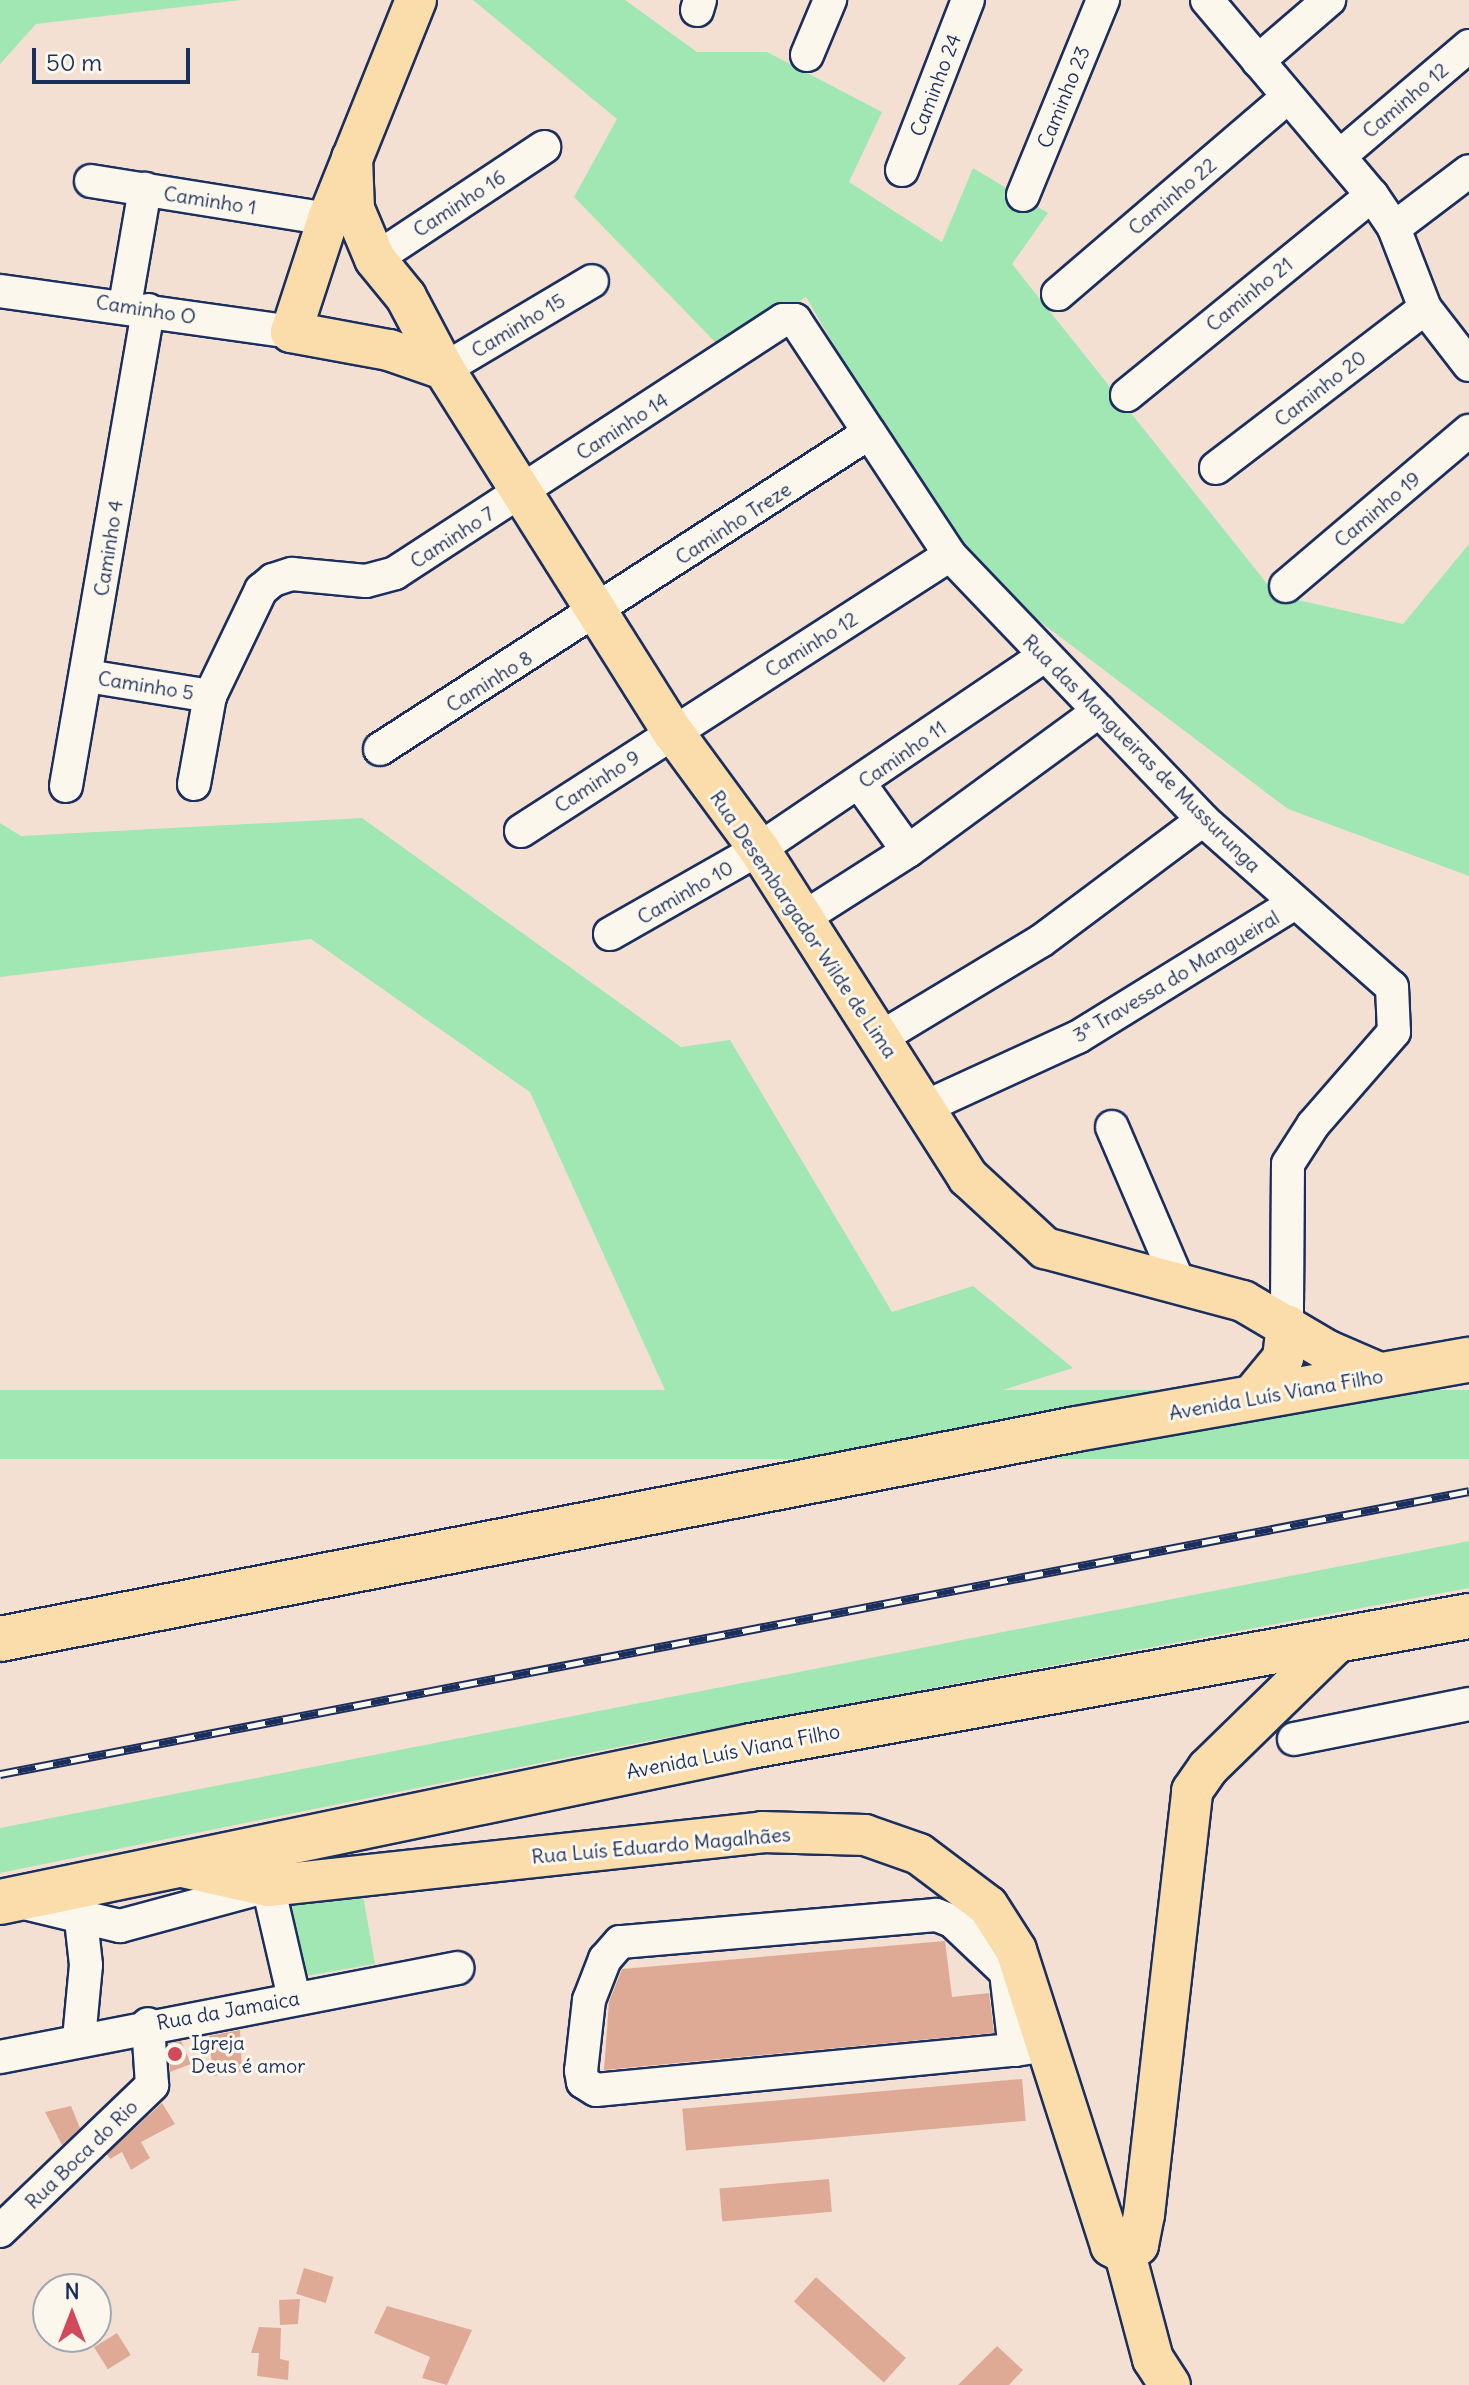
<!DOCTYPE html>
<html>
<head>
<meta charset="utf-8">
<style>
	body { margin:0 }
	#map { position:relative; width:1469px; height:2385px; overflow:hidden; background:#f3e0d2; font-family:Delius,sans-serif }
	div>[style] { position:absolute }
	.green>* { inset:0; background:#a0e7b3; transform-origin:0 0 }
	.building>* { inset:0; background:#dfaa95; transform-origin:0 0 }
	.roads { filter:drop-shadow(2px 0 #1b2f5e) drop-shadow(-2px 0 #1b2f5e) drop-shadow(0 2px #1b2f5e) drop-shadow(0 -2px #1b2f5e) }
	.minor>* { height:32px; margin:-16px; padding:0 16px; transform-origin:16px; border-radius:16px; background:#fbf7ec }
	.major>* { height:40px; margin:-20px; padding:0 20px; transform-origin:20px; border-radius:20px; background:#faddab }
	.highway>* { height:44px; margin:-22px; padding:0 22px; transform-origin:22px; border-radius:22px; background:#faddab }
	.rail>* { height:9px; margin-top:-4.5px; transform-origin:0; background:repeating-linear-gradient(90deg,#fbf7ec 0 18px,#1b2f5e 0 36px); box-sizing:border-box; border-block:2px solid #1b2f5e }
	.dots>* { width:22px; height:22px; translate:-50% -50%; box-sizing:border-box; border:4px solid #fbf7ec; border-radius:50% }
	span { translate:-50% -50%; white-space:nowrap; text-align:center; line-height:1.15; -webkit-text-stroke:6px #fbf7ec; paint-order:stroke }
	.street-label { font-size:20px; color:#1b2f5e }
	.poi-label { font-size:20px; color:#1b2f5e }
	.left { translate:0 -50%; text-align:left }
	.north { position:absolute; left:32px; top:2273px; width:80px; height:80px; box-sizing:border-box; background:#fbf7ec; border:2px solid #a1a7b3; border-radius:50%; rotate:0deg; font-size:22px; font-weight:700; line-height:32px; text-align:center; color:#1b2f5e }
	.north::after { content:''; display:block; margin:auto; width:28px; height:36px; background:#d1495b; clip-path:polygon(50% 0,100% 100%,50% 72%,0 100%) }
	.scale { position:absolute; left:32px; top:48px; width:158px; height:36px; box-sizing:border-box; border:4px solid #1b2f5e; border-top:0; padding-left:10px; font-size:24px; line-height:28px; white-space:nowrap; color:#1b2f5e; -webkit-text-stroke:6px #fbf7ec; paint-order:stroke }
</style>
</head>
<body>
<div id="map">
	<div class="green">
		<div style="clip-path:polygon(0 0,241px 0,36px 24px,0 64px)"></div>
		<div style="clip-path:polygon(473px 0,625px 0,697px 52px,767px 52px,882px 112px,849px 182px,942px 242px,973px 168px,1048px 213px,1012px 264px,1276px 595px,1403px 624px,1469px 544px,1469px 876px,1288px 809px,961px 562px,806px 297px,723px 350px,574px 197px,617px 119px)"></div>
		<div style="clip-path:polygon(362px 818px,681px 1047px,730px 1040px,892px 1312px,973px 1286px,1073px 1368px,906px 1420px,670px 1401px,530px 1092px,311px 939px,0 977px,0 823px,21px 836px)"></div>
		<div style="left:1469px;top:1390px;width:69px;height:1496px;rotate:90deg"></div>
		<div style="clip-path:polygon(1469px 1541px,1469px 1588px,643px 1742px,0 1873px,0 1828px)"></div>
		<div style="left:362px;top:1890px;width:75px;height:73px;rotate:80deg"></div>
	</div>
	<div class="building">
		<div style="clip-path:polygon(945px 1941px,952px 1997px,989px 1993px,994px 2033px,604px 2070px,609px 2002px,622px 1969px)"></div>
		<div style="clip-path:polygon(240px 2030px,242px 2072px,213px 2076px,209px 2036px)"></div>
		<div style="clip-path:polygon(181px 2041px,191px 2064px,170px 2072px,168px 2044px)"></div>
		<div style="left:1022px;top:2079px;width:42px;height:341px;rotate:85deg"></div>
		<div style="clip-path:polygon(162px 2103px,175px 2124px,141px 2142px,150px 2158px,131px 2170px,122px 2152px,110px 2159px,107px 2154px)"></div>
		<div style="clip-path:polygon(71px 2106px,80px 2128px,62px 2145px,45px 2112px)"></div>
		<div style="left:829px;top:2179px;width:33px;height:110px;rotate:85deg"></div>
		<div style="left:304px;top:2268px;width:31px;height:27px;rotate:17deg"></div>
		<div style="left:816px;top:2277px;width:121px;height:33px;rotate:42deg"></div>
		<div style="clip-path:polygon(300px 2299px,298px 2324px,280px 2325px,279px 2300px)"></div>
		<div style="clip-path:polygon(387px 2306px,472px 2330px,447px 2385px,422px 2378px,430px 2357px,374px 2333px)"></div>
		<div style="clip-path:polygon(259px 2327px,281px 2328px,280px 2359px,289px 2361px,288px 2380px,257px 2376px,259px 2353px,251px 2353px)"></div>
		<div style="left:117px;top:2333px;width:26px;height:27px;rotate:58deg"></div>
		<div style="clip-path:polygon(997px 2346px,1023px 2370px,1009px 2385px,958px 2385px)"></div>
	</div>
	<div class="roads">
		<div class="minor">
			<div style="left:1207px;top:0;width:255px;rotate:49.8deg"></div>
			<div style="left:1372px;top:195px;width:40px;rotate:56deg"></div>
			<div style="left:1394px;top:228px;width:86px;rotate:68.8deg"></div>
			<div style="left:1425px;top:308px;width:72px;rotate:52.3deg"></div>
			<div style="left:697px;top:10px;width:10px;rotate:-73deg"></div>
			<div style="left:807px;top:55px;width:60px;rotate:-67.3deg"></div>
			<div style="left:1258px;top:61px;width:94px;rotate:-40.7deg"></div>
			<div style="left:1341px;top:155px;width:168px;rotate:-40.4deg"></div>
			<div style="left:902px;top:170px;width:182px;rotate:-68.8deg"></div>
			<div style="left:91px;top:181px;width:240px;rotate:9.1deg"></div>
			<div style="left:1023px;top:195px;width:211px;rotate:-67.7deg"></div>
			<div style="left:1394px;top:228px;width:94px;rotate:-37.2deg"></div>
			<div style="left:375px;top:259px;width:203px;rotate:-33.5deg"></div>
			<div style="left:0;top:291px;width:294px;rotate:8deg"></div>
			<div style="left:1058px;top:294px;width:301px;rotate:-40.6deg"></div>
			<div style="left:125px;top:305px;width:118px;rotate:-80.2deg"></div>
			<div style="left:444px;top:369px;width:172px;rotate:-30.7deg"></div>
			<div style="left:1127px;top:395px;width:316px;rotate:-39.2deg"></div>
			<div style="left:1216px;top:468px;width:263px;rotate:-37.4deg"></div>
			<div style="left:1286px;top:586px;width:240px;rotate:-40.3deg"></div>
			<div style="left:87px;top:676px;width:125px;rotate:9.2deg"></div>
			<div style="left:380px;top:749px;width:582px;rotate:-32.87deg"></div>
			<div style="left:194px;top:784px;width:89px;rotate:-79.7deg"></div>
			<div style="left:210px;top:696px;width:118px;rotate:-64.3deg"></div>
			<div style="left:261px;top:590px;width:16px;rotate:-40deg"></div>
			<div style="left:273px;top:580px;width:20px;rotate:-18deg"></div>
			<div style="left:292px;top:574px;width:74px;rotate:5.4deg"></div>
			<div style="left:366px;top:581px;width:30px;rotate:-15deg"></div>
			<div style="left:395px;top:573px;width:463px;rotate:-33.1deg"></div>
			<div style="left:783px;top:320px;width:12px"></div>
			<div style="left:795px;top:320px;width:282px;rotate:56.6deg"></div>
			<div style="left:950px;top:555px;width:366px;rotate:46.3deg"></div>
			<div style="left:1203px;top:820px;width:252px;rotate:41.5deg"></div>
			<div style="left:1392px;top:987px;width:45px;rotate:87.5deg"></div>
			<div style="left:1394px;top:1032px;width:123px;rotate:131.1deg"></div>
			<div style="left:1313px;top:1125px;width:46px;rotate:122.7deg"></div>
			<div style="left:1288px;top:1164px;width:161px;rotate:90.4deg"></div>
			<div style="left:860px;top:784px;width:82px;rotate:54.4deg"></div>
			<div style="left:66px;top:786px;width:483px;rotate:-80.2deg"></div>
			<div style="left:521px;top:831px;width:510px;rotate:-32.76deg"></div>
			<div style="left:803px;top:918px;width:125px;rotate:-32.5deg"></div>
			<div style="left:908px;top:851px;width:237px;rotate:-36.2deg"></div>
			<div style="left:610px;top:934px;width:172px;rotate:-29.7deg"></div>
			<div style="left:759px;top:849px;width:344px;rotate:-34.1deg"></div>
			<div style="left:880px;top:1038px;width:188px;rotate:-31.1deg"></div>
			<div style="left:1041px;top:941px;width:202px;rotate:-36.8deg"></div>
			<div style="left:925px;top:1107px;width:168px;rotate:-24.6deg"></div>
			<div style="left:1078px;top:1037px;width:255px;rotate:-31.7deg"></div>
			<div style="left:1112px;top:1127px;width:170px;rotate:66.8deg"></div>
			<div style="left:1294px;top:1739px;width:178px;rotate:-11.3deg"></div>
			<div style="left:24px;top:1903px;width:99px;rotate:13.5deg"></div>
			<div style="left:120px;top:1926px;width:153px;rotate:-15.1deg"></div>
			<div style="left:268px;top:1886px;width:115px;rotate:76.9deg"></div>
			<div style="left:79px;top:2039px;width:74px;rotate:-84.6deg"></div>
			<div style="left:86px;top:1965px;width:45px;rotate:-96.3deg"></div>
			<div style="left:1015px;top:2050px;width:79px;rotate:-96.6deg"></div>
			<div style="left:1006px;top:1972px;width:74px;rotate:-136.6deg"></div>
			<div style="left:952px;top:1921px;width:17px;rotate:-159deg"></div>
			<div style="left:936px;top:1915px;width:317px;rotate:175.1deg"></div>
			<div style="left:620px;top:1942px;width:23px;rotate:131deg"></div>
			<div style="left:605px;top:1959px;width:44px;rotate:111.3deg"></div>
			<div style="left:589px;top:2000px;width:71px;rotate:96.4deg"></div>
			<div style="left:581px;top:2071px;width:11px;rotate:80deg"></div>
			<div style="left:583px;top:2082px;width:15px;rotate:32deg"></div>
			<div style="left:596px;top:2090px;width:421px;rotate:-5.5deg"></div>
			<div style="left:1015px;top:2050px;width:31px;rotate:-9deg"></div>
			<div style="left:0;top:2057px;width:466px;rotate:-11deg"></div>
			<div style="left:0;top:2231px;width:211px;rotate:-43.8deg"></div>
			<div style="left:152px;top:2085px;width:61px;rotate:-93.8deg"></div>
		</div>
		<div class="major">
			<div style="left:416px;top:0;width:236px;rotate:111.9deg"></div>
			<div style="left:328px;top:219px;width:119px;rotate:108.1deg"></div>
			<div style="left:291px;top:332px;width:100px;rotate:10.4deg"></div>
			<div style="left:389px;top:350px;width:58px;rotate:19.1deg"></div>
			<div style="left:352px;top:158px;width:51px;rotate:87.8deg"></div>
			<div style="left:354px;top:209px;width:54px;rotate:67.2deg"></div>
			<div style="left:375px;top:259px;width:49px;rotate:50.8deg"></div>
			<div style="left:406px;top:297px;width:81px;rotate:62.2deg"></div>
			<div style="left:444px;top:369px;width:429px;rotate:57.8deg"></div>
			<div style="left:673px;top:732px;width:145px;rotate:53.7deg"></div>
			<div style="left:759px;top:849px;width:389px;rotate:57.5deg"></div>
			<div style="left:968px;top:1177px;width:105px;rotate:42.7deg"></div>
			<div style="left:1045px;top:1248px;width:205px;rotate:15deg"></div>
			<div style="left:1243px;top:1301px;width:99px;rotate:30.5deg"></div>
			<div style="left:1328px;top:1351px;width:61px;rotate:23.2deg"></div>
			<div style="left:1250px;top:1398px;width:52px;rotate:-50.5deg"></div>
			<div style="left:1283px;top:1358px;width:33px;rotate:-83deg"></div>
			<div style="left:178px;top:1866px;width:92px;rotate:12.5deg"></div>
			<div style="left:268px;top:1886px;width:497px;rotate:-6.2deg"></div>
			<div style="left:762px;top:1832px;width:103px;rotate:1.7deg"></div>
			<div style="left:865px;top:1835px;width:57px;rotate:19.4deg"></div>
			<div style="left:919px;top:1854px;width:86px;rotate:37deg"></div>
			<div style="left:988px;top:1906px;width:52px;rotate:57.5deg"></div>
			<div style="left:1016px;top:1950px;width:311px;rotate:72.2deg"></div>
			<div style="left:1111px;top:2246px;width:16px;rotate:30deg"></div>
			<div style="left:1125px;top:2254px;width:109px;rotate:75.1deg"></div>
			<div style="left:1153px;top:2359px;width:31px;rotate:57deg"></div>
			<div style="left:1125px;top:2254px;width:16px;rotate:-35deg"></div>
			<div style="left:1138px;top:2245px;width:31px;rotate:-79deg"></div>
			<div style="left:1144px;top:2215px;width:427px;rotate:-83.5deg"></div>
			<div style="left:1192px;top:1791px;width:28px;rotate:-55deg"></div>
			<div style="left:1208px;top:1768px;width:183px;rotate:-44.3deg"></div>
		</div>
		<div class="highway">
			<div style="left:0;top:1639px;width:1096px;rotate:-11.04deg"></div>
			<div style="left:1076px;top:1429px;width:399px;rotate:-10deg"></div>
			<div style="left:0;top:1902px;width:767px;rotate:-11.73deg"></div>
			<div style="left:751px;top:1746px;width:730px;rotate:-10.26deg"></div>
		</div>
	</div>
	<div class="rail">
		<div style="left:0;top:1774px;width:1496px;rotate:-10.9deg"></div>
	</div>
	<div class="dots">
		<div style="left:175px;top:2054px;background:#d1495b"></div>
	</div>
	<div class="street-label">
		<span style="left:935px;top:85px;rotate:-69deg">Caminho 24</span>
		<span style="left:1063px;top:97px;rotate:-68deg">Caminho 23</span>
		<span style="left:1405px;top:100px;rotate:-40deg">Caminho 12</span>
		<span style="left:1172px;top:196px;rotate:-40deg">Caminho 22</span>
		<span style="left:210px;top:200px;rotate:9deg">Caminho 1</span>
		<span style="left:459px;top:203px;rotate:-33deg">Caminho 16</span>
		<span style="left:1249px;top:294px;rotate:-39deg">Caminho 21</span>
		<span style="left:146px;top:309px;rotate:9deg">Caminho O</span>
		<span style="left:518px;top:325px;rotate:-31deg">Caminho 15</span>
		<span style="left:1320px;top:388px;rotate:-38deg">Caminho 20</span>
		<span style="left:622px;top:426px;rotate:-33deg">Caminho 14</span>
		<span style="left:1377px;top:509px;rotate:-40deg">Caminho 19</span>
		<span style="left:733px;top:523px;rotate:-33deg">Caminho Treze</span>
		<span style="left:452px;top:537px;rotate:-33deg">Caminho 7</span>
		<span style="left:108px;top:548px;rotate:-81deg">Caminho 4</span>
		<span style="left:811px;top:644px;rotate:-32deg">Caminho 12</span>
		<span style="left:489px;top:681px;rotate:-32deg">Caminho 8</span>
		<span style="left:146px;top:685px;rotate:9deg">Caminho 5</span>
		<span style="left:1142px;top:753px;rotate:45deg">Rua das Mangueiras de Mussurunga</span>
		<span style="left:902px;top:754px;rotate:-35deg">Caminho 11</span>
		<span style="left:597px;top:781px;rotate:-33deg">Caminho 9</span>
		<span style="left:685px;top:892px;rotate:-30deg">Caminho 10</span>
		<span style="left:804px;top:924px;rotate:56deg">Rua Desembargador Wilde de Lima</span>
		<span style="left:1176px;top:976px;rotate:-31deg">3ª Travessa do Mangueiral</span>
		<span style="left:1276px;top:1394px;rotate:-10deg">Avenida Luís Viana Filho</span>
		<span style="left:733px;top:1751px;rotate:-11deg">Avenida Luís Viana Filho</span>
		<span style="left:661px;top:1845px;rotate:-5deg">Rua Luís Eduardo Magalhães</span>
		<span style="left:228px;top:2010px;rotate:-10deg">Rua da Jamaica</span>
		<span style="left:81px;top:2154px;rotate:-44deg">Rua Boca do Rio</span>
	</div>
	<div class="poi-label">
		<span class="left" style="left:191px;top:2054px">Igreja<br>Deus é amor</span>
	</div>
	<div class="north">N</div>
	<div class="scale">50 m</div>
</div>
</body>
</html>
